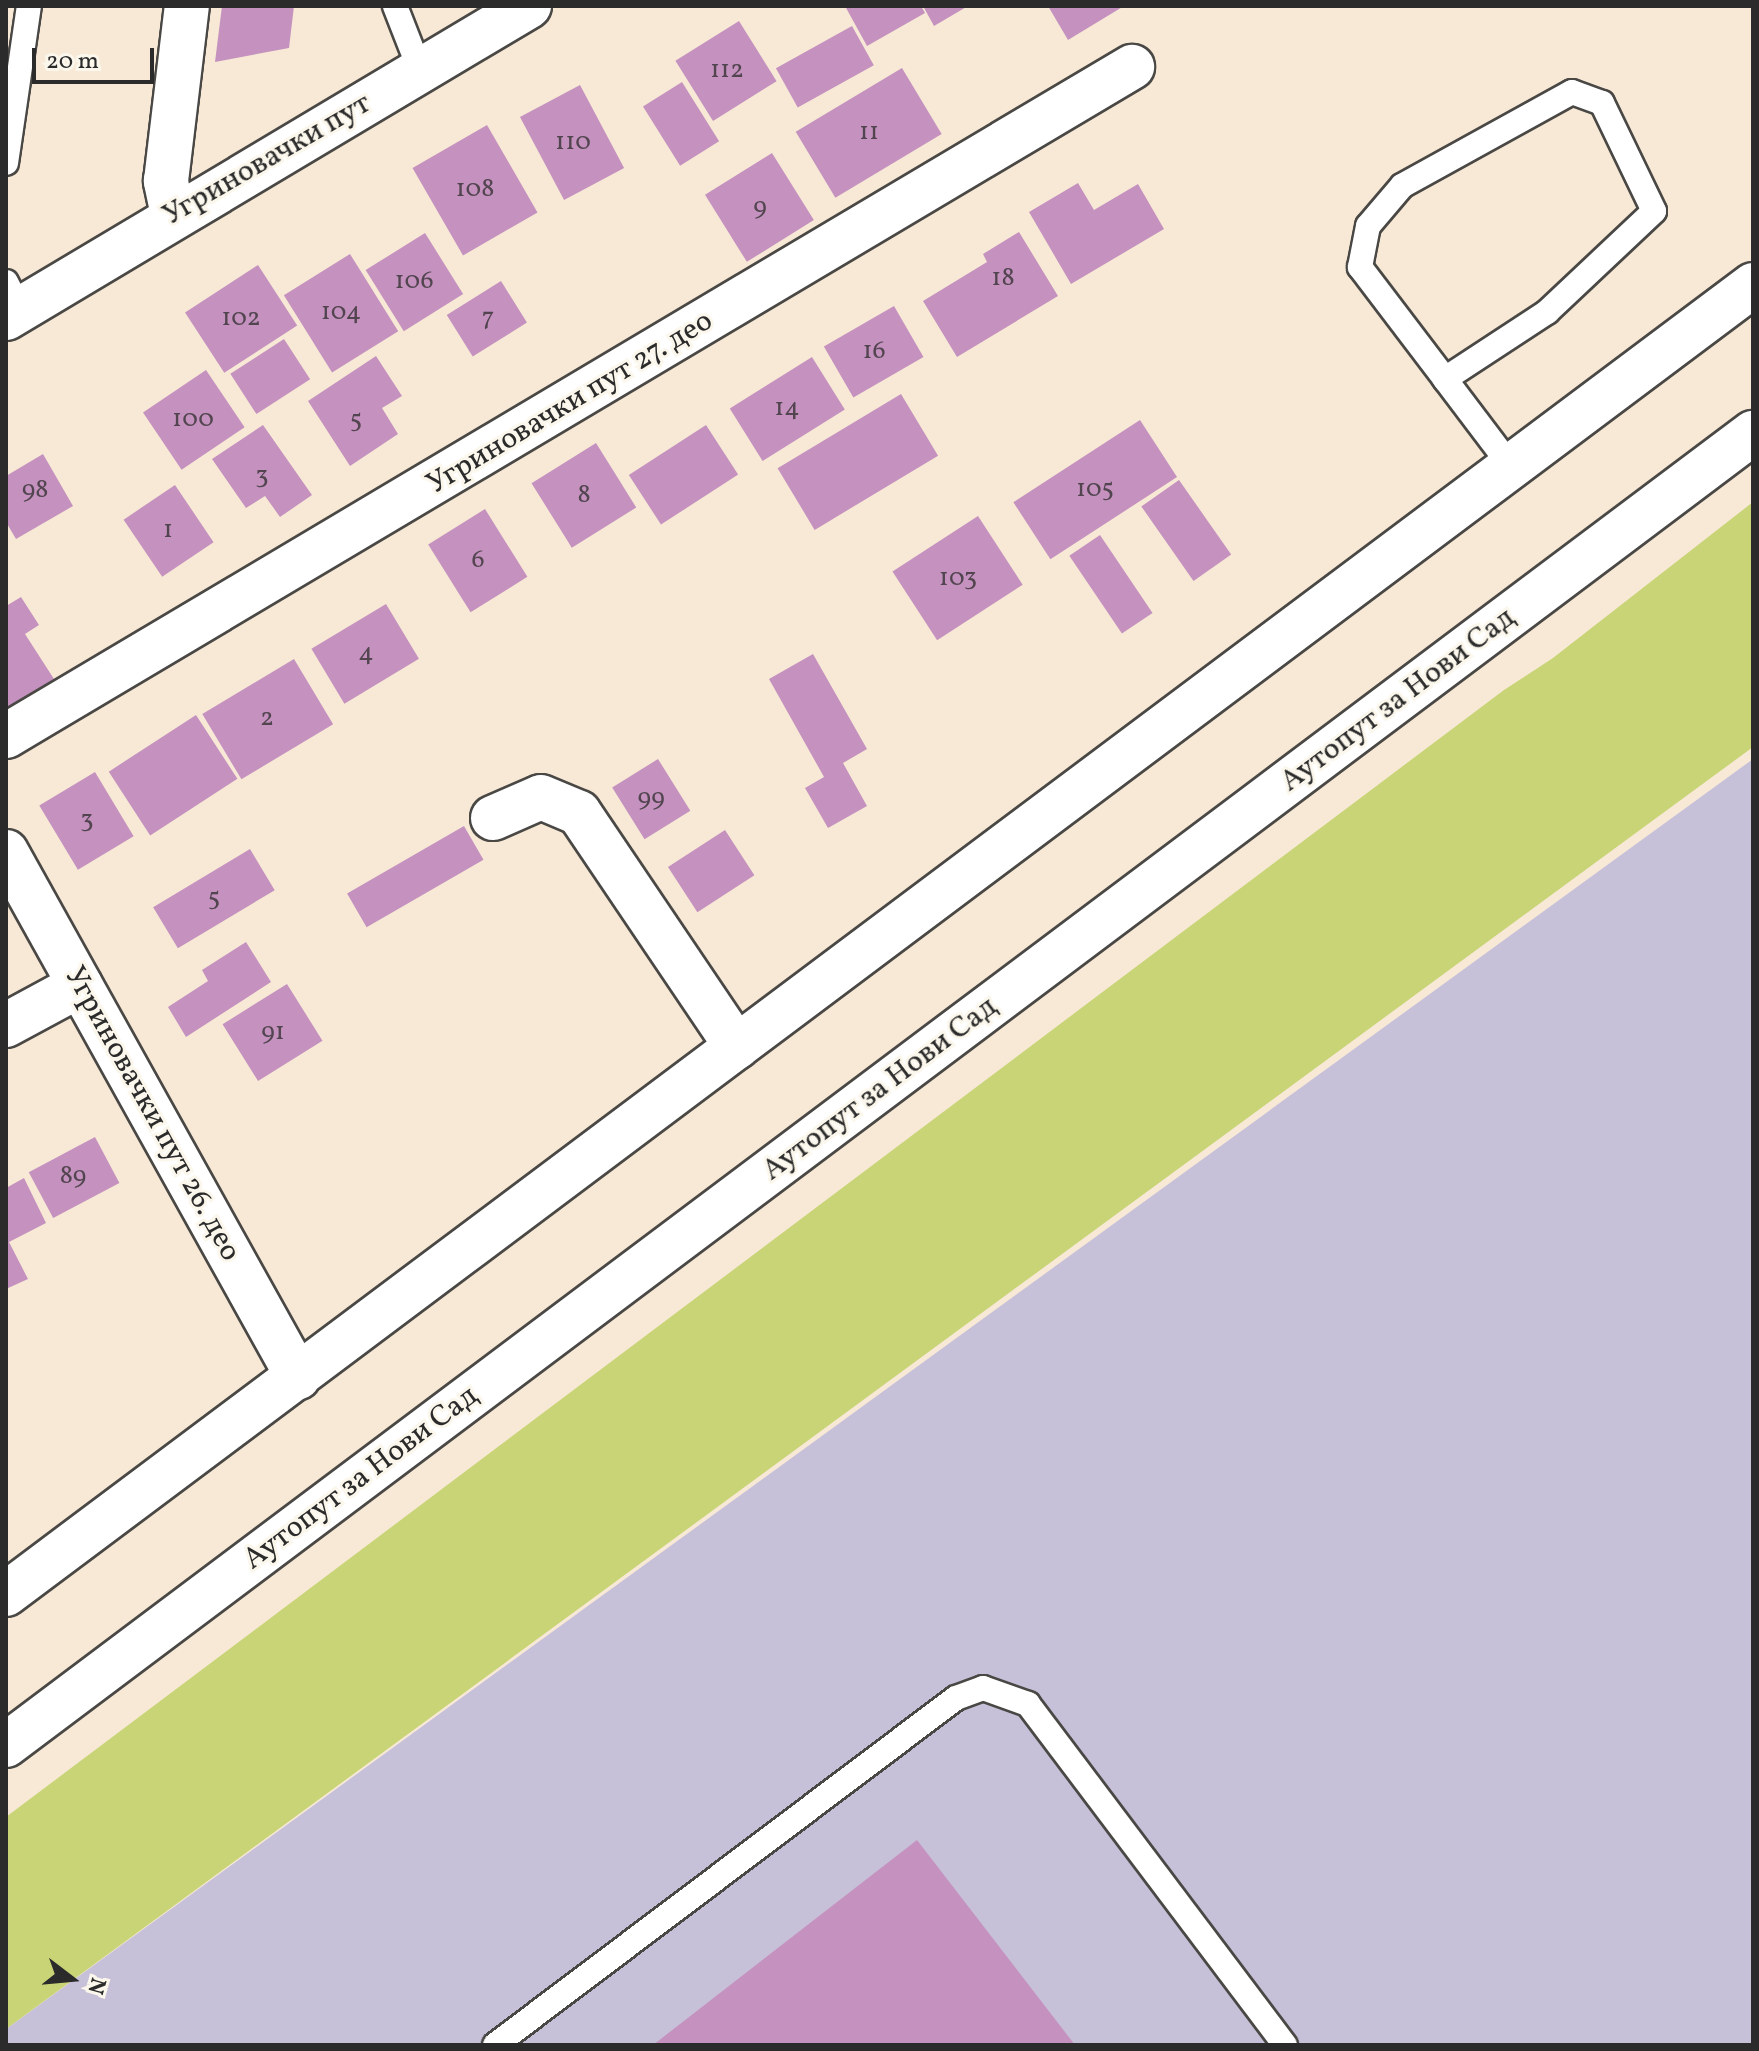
<!DOCTYPE html>
<html>
<head>
<meta charset="utf-8">
<style>
	body { margin:0 }
	#map { position:relative; width:1759px; height:2051px; overflow:hidden; background:#f7e9d6; font-family:Vollkorn,serif }
	div>[style] { position:absolute }
	.industrial>* { inset:0; background:#c7c0d9 }
	.green>* { inset:0; background:#c8d475 }
	.building>* { inset:0; background:#c592bf; transform-origin:0 0 }
	.roads { filter:drop-shadow(2px 0 #4a4845) drop-shadow(-2px 0 #4a4845) drop-shadow(0 2px #4a4845) drop-shadow(0 -2px #4a4845) }
	.lane>* { height:24px; margin:-12px; padding:0 12px; transform-origin:12px; border-radius:12px; background:#fff }
	.street>* { height:44px; margin:-22px; padding:0 22px; transform-origin:22px; border-radius:22px; background:#fff }
	.secondary>* { height:44px; margin:-22px; padding:0 22px; transform-origin:22px; border-radius:22px; background:#fff }
	.primary>* { height:44px; margin:-22px; padding:0 22px; transform-origin:22px; border-radius:22px; background:#fff }
	span { translate:-50% -50%; white-space:nowrap; text-align:center; line-height:1.15; -webkit-text-stroke:6px #fbf7ec; paint-order:stroke }
	.number-label { font-size:26px; color:#524550 }
	.number-label span { -webkit-text-stroke-width:0 }
	.street-label { font-size:30px; color:#2b2b2b }
	.frame { position:absolute; inset:0; border:8px solid #2b2b2b; pointer-events:none }
	.north { position:absolute; left:32px; top:1939px; width:80px; height:80px; -webkit-text-stroke:6px #fbf7ec; paint-order:stroke; rotate:106deg; font-size:22px; font-weight:700; line-height:32px; text-align:center; color:#2b2b2b }
	.north::after { content:''; display:block; margin:auto; width:28px; height:36px; background:#2b2b2b; clip-path:polygon(50% 0,100% 100%,50% 72%,0 100%) }
	.scale { position:absolute; left:32px; top:48px; width:122px; height:36px; box-sizing:border-box; border:4px solid #2b2b2b; border-top:0; padding-left:10px; font-size:24px; line-height:28px; white-space:nowrap; color:#2b2b2b; -webkit-text-stroke:6px #fbf7ec; paint-order:stroke }
</style>
</head>
<body>
<div id="map">
	<div class="industrial">
		<div style="clip-path:polygon(1753px 759px,1753px 2045px,6px 2045px,6px 2029px)"></div>
	</div>
	<div class="green">
		<div style="clip-path:polygon(1753px 502px,1753px 747px,6px 2029px,6px 1817px,1504px 690px,1553px 658px)"></div>
	</div>
	<div class="building">
		<div style="clip-path:polygon(222px 6px,294px 6px,289px 48px,215px 62px)"></div>
		<div style="clip-path:polygon(845px 6px,921px 6px,925px 13px,867px 46px)"></div>
		<div style="clip-path:polygon(923px 6px,968px 6px,934px 26px)"></div>
		<div style="clip-path:polygon(1048px 6px,1124px 6px,1068px 40px)"></div>
		<div style="left:739px;top:21px;width:71px;height:75px;rotate:58deg"></div>
		<div style="left:852px;top:26px;width:45px;height:87px;rotate:61deg"></div>
		<div style="left:902px;top:68px;width:77px;height:124px;rotate:59deg"></div>
		<div style="left:682px;top:82px;width:70px;height:46px;rotate:58deg"></div>
		<div style="left:580px;top:85px;width:94px;height:68px;rotate:62deg"></div>
		<div style="left:487px;top:125px;width:101px;height:86px;rotate:60deg"></div>
		<div style="left:772px;top:153px;width:79px;height:79px;rotate:58deg"></div>
		<div style="clip-path:polygon(1078px 183px,1094px 210px,1138px 184px,1164px 229px,1071px 284px,1029px 212px)"></div>
		<div style="clip-path:polygon(1019px 232px,1058px 296px,957px 357px,923px 301px,987px 262px,983px 254px)"></div>
		<div style="left:425px;top:233px;width:72px;height:70px;rotate:58deg"></div>
		<div style="left:350px;top:254px;width:91px;height:78px;rotate:58deg"></div>
		<div style="left:258px;top:265px;width:72px;height:87px;rotate:57deg"></div>
		<div style="left:501px;top:281px;width:49px;height:64px;rotate:58deg"></div>
		<div style="left:894px;top:306px;width:59px;height:81px;rotate:60deg"></div>
		<div style="left:284px;top:339px;width:48px;height:64px;rotate:57deg"></div>
		<div style="clip-path:polygon(376px 356px,402px 396px,382px 408px,398px 434px,350px 466px,308px 401px)"></div>
		<div style="left:812px;top:357px;width:62px;height:97px;rotate:58deg"></div>
		<div style="left:206px;top:370px;width:69px;height:76px;rotate:56deg"></div>
		<div style="left:901px;top:394px;width:72px;height:144px;rotate:59deg"></div>
		<div style="left:1140px;top:420px;width:68px;height:151px;rotate:57deg"></div>
		<div style="clip-path:polygon(263px 425px,312px 495px,280px 517px,265px 496px,246px 508px,212px 459px)"></div>
		<div style="left:706px;top:425px;width:59px;height:92px;rotate:57deg"></div>
		<div style="left:596px;top:443px;width:76px;height:76px;rotate:58deg"></div>
		<div style="clip-path:polygon(43px 454px,73px 506px,16px 539px,6px 522px,6px 476px)"></div>
		<div style="left:1179px;top:480px;width:91px;height:46px;rotate:55deg"></div>
		<div style="left:175px;top:485px;width:69px;height:62px;rotate:56deg"></div>
		<div style="left:485px;top:509px;width:80px;height:67px;rotate:58deg"></div>
		<div style="left:978px;top:516px;width:82px;height:102px;rotate:57deg"></div>
		<div style="left:1100px;top:535px;width:94px;height:37px;rotate:56deg"></div>
		<div style="clip-path:polygon(21px 597px,39px 625px,25px 634px,54px 679px,6px 708px,6px 606px)"></div>
		<div style="left:386px;top:604px;width:64px;height:87px;rotate:59deg"></div>
		<div style="clip-path:polygon(813px 654px,867px 749px,843px 763px,867px 806px,828px 828px,805px 788px,824px 777px,769px 679px)"></div>
		<div style="left:294px;top:659px;width:76px;height:107px;rotate:59deg"></div>
		<div style="left:196px;top:715px;width:76px;height:104px;rotate:57deg"></div>
		<div style="left:658px;top:759px;width:61px;height:54px;rotate:58deg"></div>
		<div style="left:95px;top:772px;width:75px;height:65px;rotate:59deg"></div>
		<div style="left:464px;top:826px;width:39px;height:135px;rotate:60deg"></div>
		<div style="left:725px;top:830px;width:54px;height:68px;rotate:57deg"></div>
		<div style="left:250px;top:849px;width:48px;height:113px;rotate:59deg"></div>
		<div style="clip-path:polygon(246px 942px,271px 982px,186px 1037px,168px 1007px,208px 981px,202px 970px)"></div>
		<div style="left:287px;top:984px;width:67px;height:76px;rotate:58deg"></div>
		<div style="left:95px;top:1137px;width:52px;height:75px;rotate:62deg"></div>
		<div style="clip-path:polygon(24px 1178px,46px 1223px,9px 1242px,28px 1279px,6px 1289px,6px 1188px)"></div>
		<div style="clip-path:polygon(917px 1840px,1075px 2045px,653px 2045px)"></div>
	</div>
	<div class="roads">
		<div class="lane">
			<div style="left:395px;top:6px;width:69px;rotate:68.7deg"></div>
			<div style="left:6px;top:163px;width:159px;rotate:-81.7deg"></div>
			<div style="left:6px;top:282px;width:30px;rotate:63deg"></div>
			<div style="left:1445px;top:379px;width:122px;rotate:-33.3deg"></div>
			<div style="left:1547px;top:312px;width:147px;rotate:-43.3deg"></div>
			<div style="left:1654px;top:211px;width:120px;rotate:-115.7deg"></div>
			<div style="left:1602px;top:103px;width:32px;rotate:-160deg"></div>
			<div style="left:1572px;top:92px;width:194px;rotate:151.1deg"></div>
			<div style="left:1402px;top:186px;width:52px;rotate:130.4deg"></div>
			<div style="left:1368px;top:226px;width:42px;rotate:101deg"></div>
			<div style="left:1360px;top:267px;width:141px;rotate:52.8deg"></div>
			<div style="left:1445px;top:379px;width:113px;rotate:52.9deg"></div>
			<div style="left:495px;top:2045px;width:577px;rotate:-36.97deg"></div>
			<div style="left:956px;top:1698px;width:29px;rotate:-20deg"></div>
			<div style="left:983px;top:1688px;width:48px;rotate:19.6deg"></div>
			<div style="left:1028px;top:1704px;width:427px;rotate:53deg"></div>
		</div>
		<div class="street">
			<div style="left:173px;top:215px;width:35px;rotate:-102deg"></div>
			<div style="left:166px;top:181px;width:176px;rotate:-83.2deg"></div>
			<div style="left:6px;top:736px;width:1310px;rotate:-30.72deg"></div>
			<div style="left:493px;top:818px;width:52px;rotate:-23.6deg"></div>
			<div style="left:541px;top:797px;width:41px;rotate:22.8deg"></div>
			<div style="left:579px;top:813px;width:282px;rotate:56deg"></div>
			<div style="left:6px;top:852px;width:601px;rotate:60.92deg"></div>
			<div style="left:6px;top:1025px;width:84px;rotate:-28.4deg"></div>
		</div>
		<div class="secondary">
			<div style="left:6px;top:318px;width:609px;rotate:-30.82deg"></div>
		</div>
		<div class="primary">
			<div style="left:6px;top:1594px;width:2183px;rotate:-36.84deg"></div>
			<div style="left:6px;top:1745px;width:2185px;rotate:-36.91deg"></div>
		</div>
	</div>
	<div class="number-label">
		<span style="left:727px;top:71px">112</span>
		<span style="left:869px;top:133px">11</span>
		<span style="left:573px;top:143px">110</span>
		<span style="left:475px;top:190px">108</span>
		<span style="left:760px;top:208px">9</span>
		<span style="left:1003px;top:279px">18</span>
		<span style="left:414px;top:282px">106</span>
		<span style="left:341px;top:313px">104</span>
		<span style="left:241px;top:319px">102</span>
		<span style="left:488px;top:319px">7</span>
		<span style="left:874px;top:352px">16</span>
		<span style="left:787px;top:409px">14</span>
		<span style="left:193px;top:420px">100</span>
		<span style="left:356px;top:421px">5</span>
		<span style="left:262px;top:477px">3</span>
		<span style="left:1095px;top:490px">105</span>
		<span style="left:35px;top:491px">98</span>
		<span style="left:584px;top:496px">8</span>
		<span style="left:168px;top:531px">1</span>
		<span style="left:478px;top:561px">6</span>
		<span style="left:958px;top:579px">103</span>
		<span style="left:366px;top:654px">4</span>
		<span style="left:267px;top:719px">2</span>
		<span style="left:651px;top:799px">99</span>
		<span style="left:87px;top:821px">3</span>
		<span style="left:214px;top:899px">5</span>
		<span style="left:273px;top:1033px">91</span>
		<span style="left:73px;top:1177px">89</span>
	</div>
	<div class="street-label">
		<span style="left:267px;top:160px;rotate:-30deg">Угриновачки пут</span>
		<span style="left:570px;top:403px;rotate:-31deg">Угриновачки пут 27. део</span>
		<span style="left:1398px;top:700px;rotate:-37deg">Аутопут за Нови Сад</span>
		<span style="left:880px;top:1089px;rotate:-37deg">Аутопут за Нови Сад</span>
		<span style="left:152px;top:1114px;rotate:61deg">Угриновачки пут 26. део</span>
		<span style="left:361px;top:1478px;rotate:-37deg">Аутопут за Нови Сад</span>
	</div>
	<div class="frame"></div>
	<div class="north">N</div>
	<div class="scale">20 m</div>
</div>
</body>
</html>
